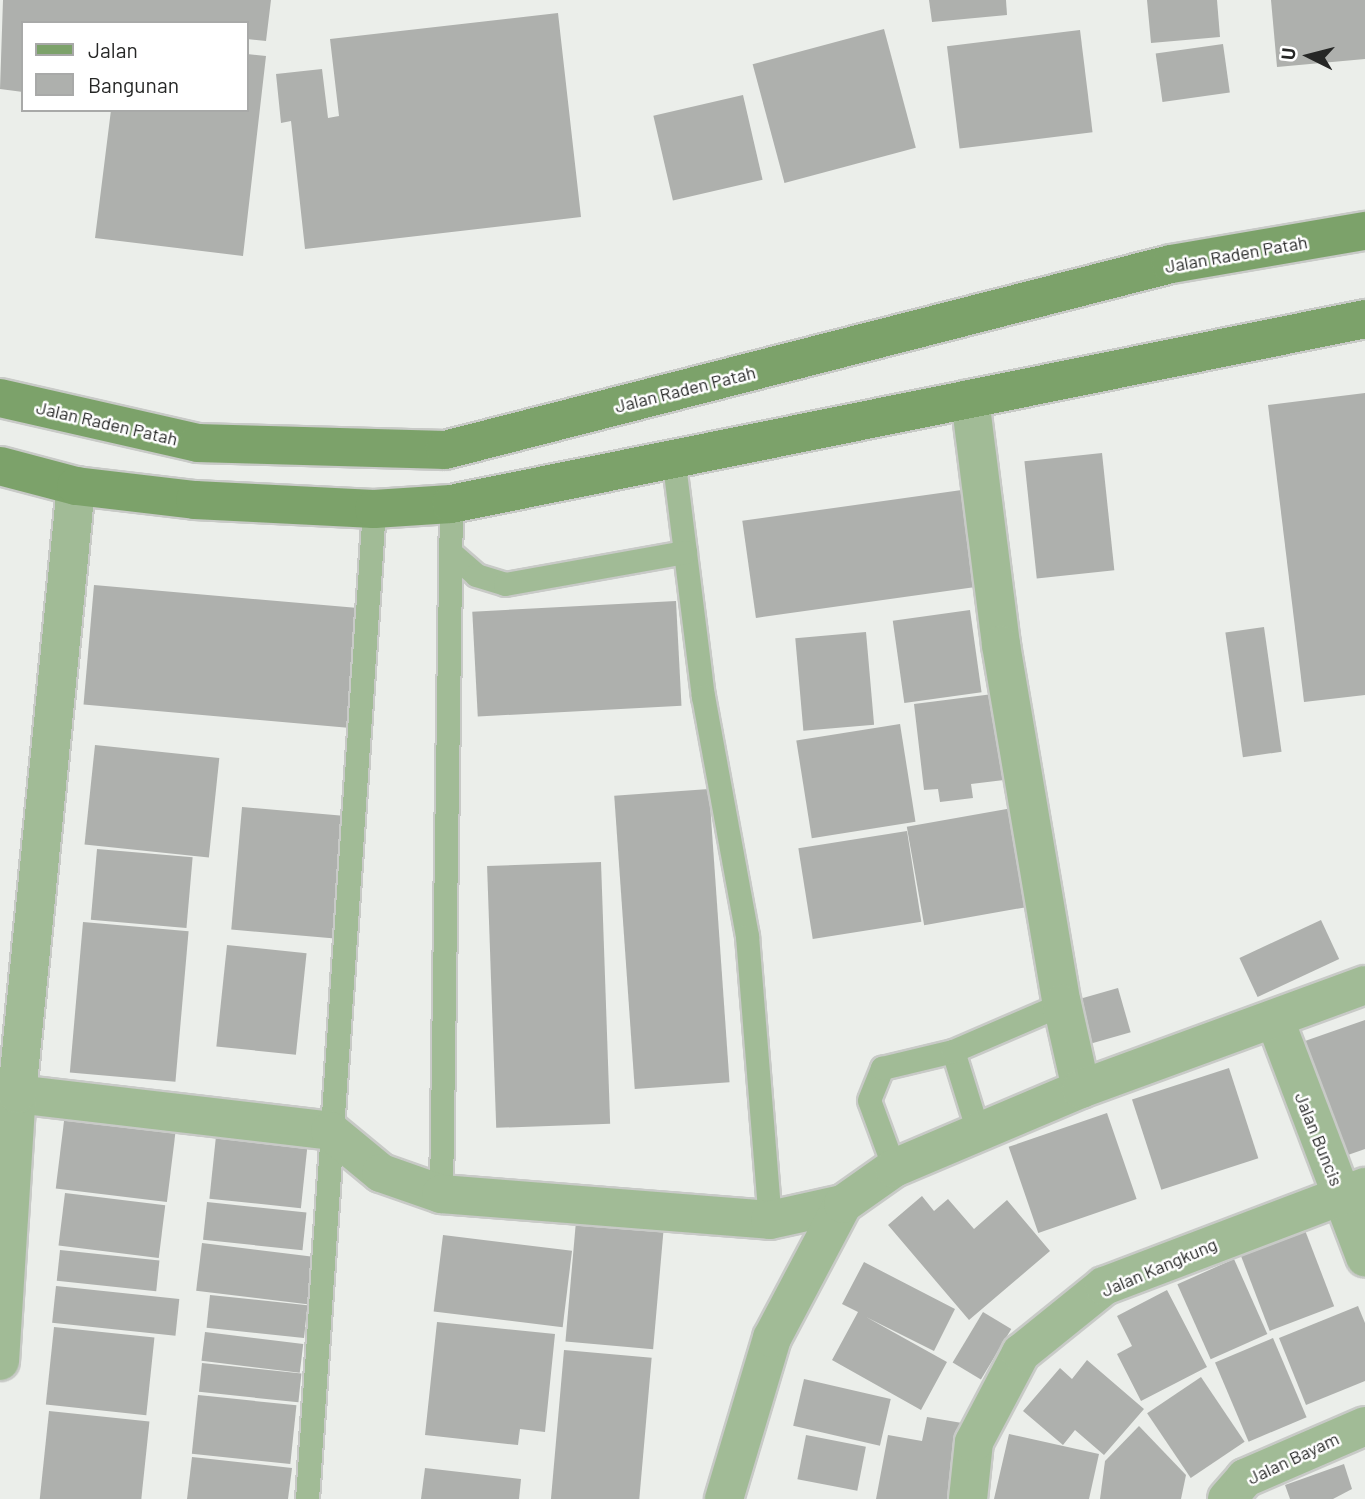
<!DOCTYPE html>
<html>
<head>
<meta charset="utf-8">
<style>
	body { margin:0 }
	#map { position:relative; width:1365px; height:1499px; overflow:hidden; background:#ebeeea; font-family:Barlow,sans-serif }
	div>[style] { position:absolute }
	.building>* { inset:0; background:#aeb0ad; transform-origin:0 0 }
	.roads { filter:drop-shadow(2px 0 #c8cac7) drop-shadow(-2px 0 #c8cac7) drop-shadow(0 2px #c8cac7) drop-shadow(0 -2px #c8cac7) }
	.service>* { height:23px; margin:-11.5px; padding:0 11.5px; transform-origin:11.5px; border-radius:11.5px; background:#a1bb96 }
	.minor>* { height:38px; margin:-19px; padding:0 19px; transform-origin:19px; border-radius:19px; background:#a1bb96 }
	.secondary>* { height:38px; margin:-19px; padding:0 19px; transform-origin:19px; border-radius:19px; background:#7ca26a }
	span { translate:-50% -50%; white-space:nowrap; text-align:center; line-height:1.15; -webkit-text-stroke:5px #fff; paint-order:stroke }
	.street-label { font-size:18px; color:#262726 }
	.legend { position:absolute; left:21px; top:21px; width:228px; height:91px; box-sizing:border-box; background:#fff; border:2px solid #a8a9a8; margin:0; padding:9px 12px; list-style:none; font-size:21px; color:#262726 }
	.legend li { display:flex; align-items:center; gap:14px; height:35px }
	.legend b { width:35px; border:2px solid #a8a9a8 }
	.north { position:absolute; left:1274px; top:21px; width:70px; height:70px; -webkit-text-stroke:5px #fff; paint-order:stroke; rotate:276deg; font-size:19px; font-weight:700; line-height:28px; text-align:center; color:#262726 }
	.north::after { content:''; display:block; margin:auto; width:24px; height:32px; background:#262726; clip-path:polygon(50% 0,100% 100%,50% 72%,0 100%) }
</style>
</head>
<body>
<div id="map">
	<div class="building">
		<div style="clip-path:polygon(3px 0,271px 0,266px 41px,247px 39px,247px 23px,23px 23px,23px 92px,0 89px)"></div>
		<div style="clip-path:polygon(929px 0,1006px 0,1007px 15px,932px 22px)"></div>
		<div style="clip-path:polygon(1147px 0,1217px 0,1220px 37px,1151px 43px)"></div>
		<div style="clip-path:polygon(1271px 0,1365px 0,1365px 59px,1277px 67px)"></div>
		<div style="clip-path:polygon(558px 13px,581px 217px,305px 249px,291px 121px,281px 123px,276px 74px,322px 69px,328px 118px,339px 116px,330px 39px)"></div>
		<div style="left:884px;top:29px;width:123px;height:136px;rotate:75deg"></div>
		<div style="left:1080px;top:30px;width:103px;height:134px;rotate:83deg"></div>
		<div style="left:1223px;top:44px;width:49px;height:68px;rotate:82deg"></div>
		<div style="clip-path:polygon(247px 54px,266px 56px,243px 256px,95px 238px,111px 110px,247px 110px)"></div>
		<div style="left:743px;top:95px;width:87px;height:92px;rotate:77deg"></div>
		<div style="clip-path:polygon(1365px 393px,1365px 695px,1304px 702px,1268px 405px)"></div>
		<div style="left:1102px;top:453px;width:118px;height:78px;rotate:84deg"></div>
		<div style="left:976px;top:488px;width:98px;height:236px;rotate:82deg"></div>
		<div style="left:94px;top:585px;width:268px;height:120px;rotate:5deg"></div>
		<div style="left:676px;top:601px;width:105px;height:204px;rotate:87deg"></div>
		<div style="left:970px;top:610px;width:83px;height:78px;rotate:82deg"></div>
		<div style="left:1264px;top:627px;width:126px;height:39px;rotate:82deg"></div>
		<div style="left:866px;top:632px;width:93px;height:71px;rotate:85deg"></div>
		<div style="clip-path:polygon(993px 694px,1004px 780px,971px 784px,973px 798px,940px 802px,938px 789px,924px 790px,914px 704px)"></div>
		<div style="left:900px;top:724px;width:99px;height:105px;rotate:81deg"></div>
		<div style="left:95px;top:745px;width:125px;height:100px;rotate:6deg"></div>
		<div style="left:709px;top:789px;width:294px;height:95px;rotate:86deg"></div>
		<div style="left:1024px;top:806px;width:100px;height:119px;rotate:80deg"></div>
		<div style="left:242px;top:807px;width:104px;height:123px;rotate:5deg"></div>
		<div style="left:907px;top:831px;width:92px;height:110px;rotate:81deg"></div>
		<div style="left:97px;top:849px;width:96px;height:71px;rotate:5deg"></div>
		<div style="left:601px;top:862px;width:262px;height:114px;rotate:88deg"></div>
		<div style="left:1321px;top:920px;width:43px;height:90px;rotate:65deg"></div>
		<div style="left:83px;top:922px;width:106px;height:151px;rotate:5deg"></div>
		<div style="left:227px;top:945px;width:80px;height:102px;rotate:6deg"></div>
		<div style="left:1118px;top:988px;width:46px;height:41px;rotate:74deg"></div>
		<div style="clip-path:polygon(1365px 1020px,1365px 1149px,1345px 1156px,1305px 1041px)"></div>
		<div style="left:1229px;top:1068px;width:95px;height:102px;rotate:72deg"></div>
		<div style="left:65px;top:1113px;width:112px;height:76px;rotate:7deg"></div>
		<div style="left:1107px;top:1113px;width:91px;height:104px;rotate:71deg"></div>
		<div style="left:216px;top:1136px;width:92px;height:63px;rotate:6deg"></div>
		<div style="left:65px;top:1193px;width:101px;height:53px;rotate:7deg"></div>
		<div style="clip-path:polygon(922px 1196px,934px 1211px,948px 1199px,974px 1229px,1007px 1200px,1050px 1251px,969px 1320px,888px 1225px)"></div>
		<div style="left:207px;top:1202px;width:100px;height:38px;rotate:6deg"></div>
		<div style="left:576px;top:1221px;width:88px;height:121px;rotate:5deg"></div>
		<div style="left:1303px;top:1225px;width:87px;height:69px;rotate:69deg"></div>
		<div style="left:443px;top:1235px;width:130px;height:77px;rotate:7deg"></div>
		<div style="left:202px;top:1243px;width:114px;height:48px;rotate:7deg"></div>
		<div style="left:60px;top:1250px;width:100px;height:31px;rotate:6deg"></div>
		<div style="left:1234px;top:1259px;width:82px;height:62px;rotate:66deg"></div>
		<div style="clip-path:polygon(864px 1262px,955px 1309px,934px 1351px,866px 1317px,947px 1362px,921px 1410px,832px 1360px,858px 1312px,842px 1304px)"></div>
		<div style="left:56px;top:1286px;width:124px;height:37px;rotate:6deg"></div>
		<div style="clip-path:polygon(1167px 1290px,1207px 1367px,1141px 1401px,1117px 1354px,1132px 1346px,1117px 1316px)"></div>
		<div style="left:210px;top:1295px;width:98px;height:33px;rotate:6deg"></div>
		<div style="clip-path:polygon(1358px 1306px,1365px 1323px,1365px 1381px,1306px 1405px,1279px 1338px)"></div>
		<div style="left:983px;top:1312px;width:33px;height:59px;rotate:31deg"></div>
		<div style="clip-path:polygon(437px 1322px,555px 1334px,545px 1432px,520px 1429px,518px 1445px,425px 1435px)"></div>
		<div style="left:54px;top:1327px;width:101px;height:78px;rotate:6deg"></div>
		<div style="left:205px;top:1332px;width:99px;height:29px;rotate:7deg"></div>
		<div style="left:1273px;top:1338px;width:86px;height:63px;rotate:67deg"></div>
		<div style="left:564px;top:1350px;width:88px;height:150px;rotate:5deg"></div>
		<div style="clip-path:polygon(1087px 1360px,1144px 1409px,1104px 1455px,1075px 1430px,1063px 1445px,1023px 1411px,1060px 1368px,1072px 1379px)"></div>
		<div style="left:202px;top:1363px;width:100px;height:29px;rotate:6deg"></div>
		<div style="left:1201px;top:1377px;width:78px;height:65px;rotate:56deg"></div>
		<div style="left:804px;top:1379px;width:89px;height:48px;rotate:13deg"></div>
		<div style="left:198px;top:1395px;width:99px;height:59px;rotate:6deg"></div>
		<div style="left:49px;top:1411px;width:101px;height:89px;rotate:6deg"></div>
		<div style="clip-path:polygon(927px 1417px,962px 1423px,949px 1499px,876px 1499px,888px 1435px,922px 1441px)"></div>
		<div style="clip-path:polygon(1139px 1426px,1186px 1475px,1181px 1499px,1100px 1499px,1105px 1461px)"></div>
		<div style="clip-path:polygon(1009px 1434px,1099px 1454px,1089px 1499px,994px 1499px)"></div>
		<div style="left:806px;top:1435px;width:61px;height:45px;rotate:11deg"></div>
		<div style="clip-path:polygon(192px 1457px,292px 1468px,288px 1499px,187px 1499px)"></div>
		<div style="clip-path:polygon(1344px 1464px,1352px 1489px,1333px 1499px,1290px 1499px,1285px 1485px)"></div>
		<div style="clip-path:polygon(425px 1468px,521px 1479px,519px 1499px,421px 1499px)"></div>
	</div>
	<div class="roads">
		<div class="service">
			<div style="left:673px;top:456px;width:242px;rotate:82.9deg"></div>
			<div style="left:703px;top:696px;width:244px;rotate:79.6deg"></div>
			<div style="left:747px;top:936px;width:285px;rotate:85.4deg"></div>
			<div style="left:450px;top:552px;width:35px;rotate:41deg"></div>
			<div style="left:476px;top:575px;width:30px;rotate:17deg"></div>
			<div style="left:505px;top:584px;width:183px;rotate:-10.1deg"></div>
			<div style="left:953px;top:1051px;width:85px;rotate:72.8deg"></div>
			<div style="left:894px;top:1168px;width:72px;rotate:-110.2deg"></div>
			<div style="left:869px;top:1100px;width:35px;rotate:-68deg"></div>
			<div style="left:882px;top:1068px;width:73px;rotate:-13.5deg"></div>
			<div style="left:953px;top:1051px;width:119px;rotate:-23.3deg"></div>
			<div style="left:441px;top:1194px;width:690px;rotate:-89.17deg"></div>
			<div style="left:307px;top:1499px;width:992px;rotate:-86.13deg"></div>
		</div>
		<div class="minor">
			<div style="left:970px;top:399px;width:248px;rotate:82.8deg"></div>
			<div style="left:1001px;top:645px;width:364px;rotate:80.4deg"></div>
			<div style="left:1062px;top:1004px;width:87px;rotate:77.4deg"></div>
			<div style="left:1275px;top:1020px;width:254px;rotate:69.2deg"></div>
			<div style="left:17px;top:1094px;width:315px;rotate:6.7deg"></div>
			<div style="left:330px;top:1131px;width:66px;rotate:39.5deg"></div>
			<div style="left:381px;top:1173px;width:64px;rotate:19.3deg"></div>
			<div style="left:441px;top:1194px;width:330px;rotate:4.5deg"></div>
			<div style="left:770px;top:1220px;width:75px;rotate:-12.4deg"></div>
			<div style="left:0;top:1361px;width:268px;rotate:-86.4deg"></div>
			<div style="left:17px;top:1094px;width:611px;rotate:-84.46deg"></div>
			<div style="left:724px;top:1499px;width:168px;rotate:-73.4deg"></div>
			<div style="left:772px;top:1338px;width:152px;rotate:-62.1deg"></div>
			<div style="left:843px;top:1204px;width:62px;rotate:-35.2deg"></div>
			<div style="left:894px;top:1168px;width:203px;rotate:-22.9deg"></div>
			<div style="left:1081px;top:1089px;width:302px;rotate:-20.1deg"></div>
			<div style="left:968px;top:1499px;width:57px;rotate:-84deg"></div>
			<div style="left:974px;top:1442px;width:101px;rotate:-62.2deg"></div>
			<div style="left:1021px;top:1353px;width:107px;rotate:-38.9deg"></div>
			<div style="left:1104px;top:1286px;width:279px;rotate:-20.8deg"></div>
			<div style="left:1227px;top:1499px;width:28px;rotate:-49deg"></div>
			<div style="left:1245px;top:1478px;width:131px;rotate:-23.4deg"></div>
		</div>
		<div class="secondary">
			<div style="left:0;top:398px;width:203px;rotate:12.8deg"></div>
			<div style="left:198px;top:443px;width:247px;rotate:1.6deg"></div>
			<div style="left:445px;top:450px;width:749px;rotate:-14.37deg"></div>
			<div style="left:1171px;top:264px;width:197px;rotate:-9.7deg"></div>
			<div style="left:0;top:466px;width:79px;rotate:14.7deg"></div>
			<div style="left:76px;top:486px;width:120px;rotate:6.7deg"></div>
			<div style="left:195px;top:500px;width:179px;rotate:2.9deg"></div>
			<div style="left:374px;top:509px;width:77px;rotate:-3.7deg"></div>
			<div style="left:451px;top:504px;width:933px;rotate:-11.44deg"></div>
		</div>
	</div>
	<div class="street-label">
		<span style="left:1236px;top:254px;rotate:-10deg">Jalan Raden Patah</span>
		<span style="left:685px;top:389px;rotate:-14deg">Jalan Raden Patah</span>
		<span style="left:107px;top:423px;rotate:13deg">Jalan Raden Patah</span>
		<span style="left:1319px;top:1139px;rotate:68deg">Jalan Buncis</span>
		<span style="left:1159px;top:1267px;rotate:-23deg">Jalan Kangkung</span>
		<span style="left:1293px;top:1458px;rotate:-25deg">Jalan Bayam</span>
	</div>
	<ul class="legend">
	<li><b style="height:9px;background:#7ca26a"></b>Jalan</li>
	<li><b style="height:19px;background:#aeb0ad"></b>Bangunan</li>
	</ul>
	<div class="north">U</div>
</div>
</body>
</html>
